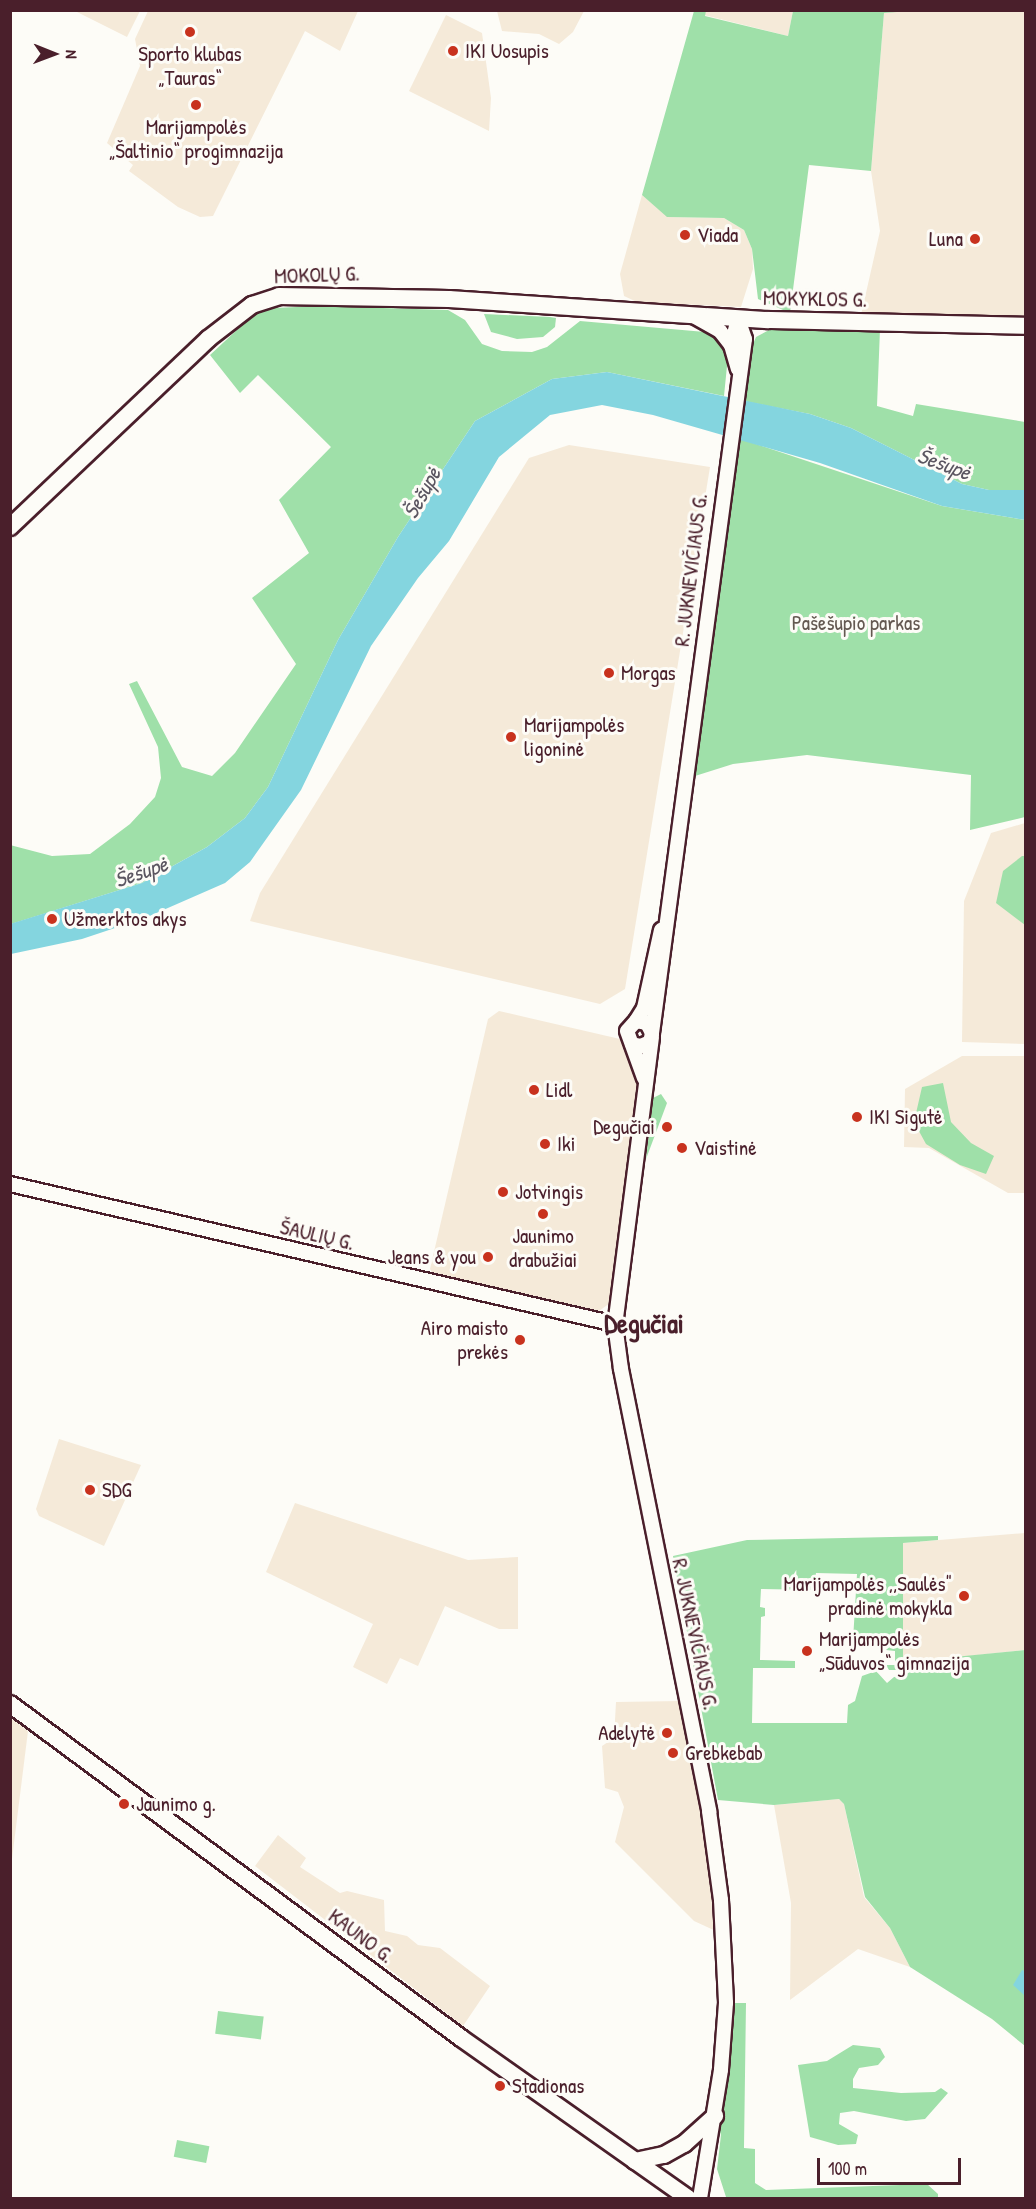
<!DOCTYPE html>
<html>
<head>
<meta charset="utf-8">
<style>
	body { margin:0 }
	#map { position:relative; width:1036px; height:2209px; overflow:hidden; background:#fdfcf7; font-family:"Patrick Hand",sans-serif }
	div>[style] { position:absolute }
	.built>* { inset:0; background:#f5ead9 }
	.green>* { inset:0; background:#9fe0a9; transform-origin:0 0 }
	.water>* { inset:0; background:#84d5df }
	.roads { filter:drop-shadow(2px 0 #4a1f2b) drop-shadow(-2px 0 #4a1f2b) drop-shadow(0 2px #4a1f2b) drop-shadow(0 -2px #4a1f2b) }
	.tertiary>* { height:14px; margin:-7px; padding:0 7px; transform-origin:7px; border-radius:7px; background:#fdfcf7 }
	.secondary>* { height:16px; margin:-8px; padding:0 8px; transform-origin:8px; border-radius:8px; background:#fdfcf7 }
	.dots>* { width:16px; height:16px; translate:-50% -50%; box-sizing:border-box; border:3px solid #fdfcf7; border-radius:50% }
	span { translate:-50% -50%; white-space:nowrap; text-align:center; line-height:1.15; -webkit-text-stroke:6px #fdfcf7; paint-order:stroke }
	.poi-label { font-size:21px; color:#4a1f2b }
	.left { translate:0 -50%; text-align:left }
	.right { translate:-100% -50%; text-align:right }
	.street-label { font-size:21px; color:#4a1f2b }
	.park-label { font-size:21px; color:#645951 }
	.water-label { font-size:22px; color:#5b5661; font-style:italic }
	.district-label { font-size:27px; color:#4a1f2b; font-weight:700 }
	.frame { position:absolute; inset:0; border:12px solid #4a1f2b; pointer-events:none }
	.north { position:absolute; left:24px; top:24px; width:60px; height:60px; -webkit-text-stroke:4px #fdfcf7; paint-order:stroke; rotate:91deg; font-size:16px; font-weight:700; line-height:24px; text-align:center; color:#4a1f2b }
	.north::after { content:''; display:block; margin:auto; width:21px; height:27px; background:#4a1f2b; clip-path:polygon(50% 0,100% 100%,50% 72%,0 100%) }
	.scale { position:absolute; left:817px; top:2158px; width:144px; height:27px; box-sizing:border-box; border:3px solid #4a1f2b; border-top:0; padding-left:8px; font-size:18px; line-height:21px; white-space:nowrap; color:#4a1f2b; -webkit-text-stroke:4px #fdfcf7; paint-order:stroke }
</style>
</head>
<body>
<div id="map">
	<div class="built">
		<div style="clip-path:polygon(910px 10px,1025px 11px,1025px 321px,861px 315px,880px 231px,871px 171px,884px 13px)"></div>
		<div style="clip-path:polygon(75px 11px,140px 11px,127px 37px)"></div>
		<div style="clip-path:polygon(148px 11px,358px 11px,340px 51px,305px 31px,213px 216px,200px 217px,178px 207px,129px 171px,133px 165px,107px 143px,140px 66px,135px 39px)"></div>
		<div style="clip-path:polygon(497px 11px,497px 10px,584px 11px,573px 32px,559px 44px,539px 34px,502px 31px)"></div>
		<div style="clip-path:polygon(706px 11px,793px 11px,788px 36px,704px 15px)"></div>
		<div style="clip-path:polygon(446px 15px,482px 33px,491px 98px,489px 131px,409px 91px)"></div>
		<div style="clip-path:polygon(642px 195px,668px 217px,724px 218px,744px 230px,752px 249px,753px 269px,741px 307px,637px 302px,624px 296px,620px 274px)"></div>
		<div style="clip-path:polygon(569px 445px,710px 467px,625px 989px,600px 1004px,250px 921px,260px 893px,529px 458px)"></div>
		<div style="clip-path:polygon(1025px 823px,1025px 1044px,962px 1042px,964px 901px,991px 833px)"></div>
		<div style="clip-path:polygon(499px 1011px,620px 1039px,627px 1043px,639px 1074px,610px 1303px,599px 1311px,433px 1274px,430px 1269px,488px 1019px)"></div>
		<div style="clip-path:polygon(962px 1056px,1025px 1056px,1025px 1193px,1008px 1193px,929px 1148px,904px 1147px,905px 1089px)"></div>
		<div style="clip-path:polygon(59px 1439px,141px 1465px,104px 1546px,39px 1516px,36px 1509px)"></div>
		<div style="clip-path:polygon(295px 1503px,468px 1560px,518px 1557px,518px 1629px,499px 1629px,445px 1606px,418px 1666px,400px 1658px,387px 1684px,353px 1667px,373px 1624px,266px 1572px)"></div>
		<div style="clip-path:polygon(1025px 1533px,1025px 1650px,903px 1663px,903px 1543px)"></div>
		<div style="clip-path:polygon(680px 1701px,708px 1842px,718px 1932px,694px 1921px,615px 1842px,624px 1807px,618px 1792px,605px 1788px,602px 1746px,614px 1738px,616px 1702px)"></div>
		<div style="clip-path:polygon(11px 1718px,28px 1731px,11px 1867px)"></div>
		<div style="clip-path:polygon(839px 1799px,844px 1804px,864px 1897px,890px 1928px,910px 1967px,858px 1949px,790px 2000px,791px 1903px,774px 1805px)"></div>
		<div style="clip-path:polygon(278px 1835px,306px 1858px,300px 1867px,340px 1893px,347px 1891px,384px 1900px,385px 1931px,407px 1936px,418px 1945px,440px 1948px,490px 1986px,463px 2026px,255px 1866px)"></div>
	</div>
	<div class="green">
		<div style="clip-path:polygon(694px 11px,706px 11px,705px 16px,788px 36px,793px 11px,910px 11px,884px 13px,871px 171px,809px 165px,790px 313px,758px 299px,752px 249px,744px 230px,724px 218px,667px 217px,642px 195px)"></div>
		<div style="clip-path:polygon(318px 306px,448px 310px,465px 320px,482px 344px,502px 351px,532px 352px,547px 347px,580px 321px,705px 332px,718px 339px,728px 356px,724px 396px,607px 372px,552px 379px,475px 421px,398px 537px,338px 640px,268px 787px,245px 818px,207px 847px,142px 883px,11px 924px,10px 845px,52px 856px,90px 854px,130px 824px,155px 797px,161px 778px,158px 747px,129px 684px,137px 681px,182px 767px,212px 776px,235px 753px,296px 664px,252px 598px,309px 553px,279px 500px,331px 447px,258px 375px,240px 393px,210px 355px,253px 315px,275px 308px)"></div>
		<div style="clip-path:polygon(484px 314px,550px 317px,556px 318px,555px 327px,543px 337px,517px 339px,491px 332px)"></div>
		<div style="clip-path:polygon(789px 326px,880px 329px,877px 406px,913px 416px,916px 404px,1025px 422px,1025px 490px,989px 490px,962px 484px,851px 428px,810px 414px,743px 401px,750px 351px,756px 337px,771px 329px)"></div>
		<div style="clip-path:polygon(738px 438px,942px 506px,1025px 520px,1025px 817px,970px 830px,971px 775px,807px 755px,733px 764px,695px 776px)"></div>
		<div style="clip-path:polygon(1022px 856px,1025px 856px,1025px 925px,996px 903px,1003px 871px)"></div>
		<div style="clip-path:polygon(943px 1083px,951px 1122px,971px 1143px,994px 1156px,986px 1174px,960px 1165px,926px 1144px,914px 1122px,922px 1087px)"></div>
		<div style="clip-path:polygon(661px 1094px,667px 1103px,646px 1159px,653px 1098px)"></div>
		<div style="clip-path:polygon(evenodd,938px 1536px,938px 1540px,903px 1543px,903px 1662px,1025px 1650px,1025px 2046px,992px 2019px,910px 1967px,890px 1928px,865px 1897px,844px 1804px,839px 1799px,774px 1805px,718px 1800px,673px 1556px,747px 1540px,938px 1536px,816px 1573px,857px 1574px,853px 1640px,871px 1646px,886px 1635px,895px 1642px,886px 1650px,895px 1651px,895px 1665px,886px 1665px,889px 1670px,902px 1670px,904px 1676px,894px 1677px,887px 1683px,876px 1671px,862px 1676px,855px 1701px,848px 1705px,847px 1723px,752px 1723px,753px 1668px,795px 1668px,795px 1661px,760px 1660px,761px 1617px,765px 1616px,765px 1608px,760px 1607px,761px 1589px,813px 1590px,816px 1573px)"></div>
		<div style="clip-path:polygon(726px 2003px,746px 2003px,744px 2148px,755px 2149px,755px 2183px,766px 2190px,927px 2184px,938px 2194px,938px 2198px,726px 2197px,717px 2169px,721px 2135px,715px 2116px)"></div>
		<div style="left:218px;top:2011px;width:46px;height:23px;rotate:7deg"></div>
		<div style="clip-path:polygon(853px 2045px,880px 2048px,885px 2057px,878px 2065px,859px 2068px,853px 2079px,853px 2088px,901px 2093px,935px 2092px,941px 2088px,948px 2093px,925px 2119px,906px 2121px,854px 2111px,840px 2113px,839px 2124px,858px 2135px,856px 2144px,838px 2145px,810px 2137px,798px 2065px,827px 2061px)"></div>
		<div style="left:177px;top:2140px;width:33px;height:17px;rotate:11deg"></div>
	</div>
	<div class="water">
		<div style="clip-path:polygon(607px 372px,810px 414px,851px 428px,962px 484px,989px 490px,1025px 490px,1025px 520px,942px 506px,820px 463px,653px 415px,602px 405px,550px 415px,499px 457px,449px 541px,418px 578px,371px 646px,301px 790px,250px 862px,225px 883px,145px 918px,82px 939px,11px 954px,10px 924px,142px 883px,207px 847px,245px 818px,268px 787px,338px 640px,398px 537px,475px 421px,552px 379px)"></div>
		<div style="clip-path:polygon(1022px 1970px,1025px 1971px,1025px 1996px,1013px 1985px)"></div>
	</div>
	<div class="roads">
		<div class="tertiary">
			<div style="left:695px;top:317px;width:29px;rotate:29deg"></div>
			<div style="left:720px;top:331px;width:18px;rotate:52deg"></div>
			<div style="left:636px;top:1021px;width:15px;rotate:-58deg"></div>
			<div style="left:644px;top:1008px;width:80px;rotate:-77.7deg"></div>
			<div style="left:652px;top:1033px;width:700px;rotate:-82.37deg"></div>
			<div style="left:745px;top:339px;width:21px;rotate:-109deg"></div>
			<div style="left:738px;top:319px;width:27px;rotate:105deg"></div>
			<div style="left:731px;top:345px;width:25px;rotate:74deg"></div>
			<div style="left:652px;top:1037px;width:289px;rotate:97.3deg"></div>
			<div style="left:615px;top:1324px;width:45px;rotate:82.4deg"></div>
			<div style="left:621px;top:1369px;width:451px;rotate:78.7deg"></div>
			<div style="left:709px;top:1811px;width:90px;rotate:82.3deg"></div>
			<div style="left:721px;top:1900px;width:103px;rotate:87.2deg"></div>
			<div style="left:726px;top:2003px;width:67px;rotate:94.3deg"></div>
			<div style="left:721px;top:2070px;width:130px;rotate:99.3deg"></div>
			<div style="left:632px;top:1044px;width:9px;rotate:13deg"></div>
			<div style="left:641px;top:1046px;width:10px;rotate:-24deg"></div>
			<div style="left:650px;top:1042px;width:9px;rotate:-77deg"></div>
			<div style="left:652px;top:1033px;width:11px;rotate:-117deg"></div>
			<div style="left:647px;top:1023px;width:11px;rotate:-170deg"></div>
			<div style="left:636px;top:1021px;width:13px;rotate:132deg"></div>
			<div style="left:627px;top:1031px;width:50px;rotate:70.1deg"></div>
			<div style="left:10px;top:1184px;width:621px;rotate:13.03deg"></div>
		</div>
		<div class="secondary">
			<div style="left:10px;top:527px;width:273px;rotate:-43.5deg"></div>
			<div style="left:208px;top:339px;width:56px;rotate:-37.7deg"></div>
			<div style="left:252px;top:305px;width:28px;rotate:-18deg"></div>
			<div style="left:279px;top:296px;width:170px;rotate:1deg"></div>
			<div style="left:449px;top:299px;width:320px;rotate:3.8deg"></div>
			<div style="left:768px;top:320px;width:258px;rotate:1.3deg"></div>
			<div style="left:10px;top:1704px;width:561px;rotate:36.52deg"></div>
			<div style="left:461px;top:2038px;width:278px;rotate:35.2deg"></div>
			<div style="left:635px;top:2161px;width:30px;rotate:-12deg"></div>
			<div style="left:664px;top:2155px;width:23px;rotate:-29deg"></div>
			<div style="left:684px;top:2144px;width:42px;rotate:-42.1deg"></div>
		</div>
	</div>
	<div class="dots">
		<div style="left:190px;top:32px;background:#c8321e"></div>
		<div style="left:453px;top:51px;background:#c8321e"></div>
		<div style="left:196px;top:105px;background:#c8321e"></div>
		<div style="left:685px;top:235px;background:#c8321e"></div>
		<div style="left:975px;top:239px;background:#c8321e"></div>
		<div style="left:609px;top:673px;background:#c8321e"></div>
		<div style="left:511px;top:737px;background:#c8321e"></div>
		<div style="left:52px;top:919px;background:#c8321e"></div>
		<div style="left:534px;top:1090px;background:#c8321e"></div>
		<div style="left:857px;top:1117px;background:#c8321e"></div>
		<div style="left:667px;top:1127px;background:#c8321e"></div>
		<div style="left:545px;top:1144px;background:#c8321e"></div>
		<div style="left:682px;top:1148px;background:#c8321e"></div>
		<div style="left:503px;top:1192px;background:#c8321e"></div>
		<div style="left:543px;top:1214px;background:#c8321e"></div>
		<div style="left:488px;top:1257px;background:#c8321e"></div>
		<div style="left:520px;top:1340px;background:#c8321e"></div>
		<div style="left:90px;top:1490px;background:#c8321e"></div>
		<div style="left:964px;top:1596px;background:#c8321e"></div>
		<div style="left:807px;top:1651px;background:#c8321e"></div>
		<div style="left:667px;top:1733px;background:#c8321e"></div>
		<div style="left:673px;top:1753px;background:#c8321e"></div>
		<div style="left:124px;top:1804px;background:#c8321e"></div>
		<div style="left:500px;top:2086px;background:#c8321e"></div>
	</div>
	<div class="poi-label">
		<span class="left" style="left:465px;top:51px">IKI Uosupis</span>
		<span style="left:190px;top:66px">Sporto klubas<br>„Tauras“</span>
		<span style="left:196px;top:139px">Marijampolės<br>„Šaltinio“ progimnazija</span>
		<span class="left" style="left:697px;top:235px">Viada</span>
		<span class="right" style="left:963px;top:239px">Luna</span>
		<span class="left" style="left:621px;top:673px">Morgas</span>
		<span class="left" style="left:524px;top:737px">Marijampolės<br>ligoninė</span>
		<span class="left" style="left:64px;top:919px">Užmerktos akys</span>
		<span class="left" style="left:546px;top:1090px">Lidl</span>
		<span class="left" style="left:869px;top:1117px">IKI Sigutė</span>
		<span class="right" style="left:655px;top:1127px">Degučiai</span>
		<span class="left" style="left:557px;top:1144px">Iki</span>
		<span class="left" style="left:694px;top:1148px">Vaistinė</span>
		<span class="left" style="left:515px;top:1192px">Jotvingis</span>
		<span style="left:543px;top:1248px">Jaunimo<br>drabužiai</span>
		<span class="right" style="left:476px;top:1257px">Jeans &amp; you</span>
		<span class="right" style="left:508px;top:1340px">Airo maisto<br>prekės</span>
		<span class="left" style="left:102px;top:1490px">SDG</span>
		<span class="right" style="left:952px;top:1596px">Marijampolės ,,Saulės"<br>pradinė mokykla</span>
		<span class="left" style="left:819px;top:1651px">Marijampolės<br>„Sūduvos“ gimnazija</span>
		<span class="right" style="left:655px;top:1733px">Adelytė</span>
		<span class="left" style="left:685px;top:1753px">Grebkebab</span>
		<span class="left" style="left:136px;top:1804px">Jaunimo g.</span>
		<span class="left" style="left:512px;top:2086px">Stadionas</span>
	</div>
	<div class="street-label">
		<span style="left:317px;top:275px;rotate:-2deg">MOKOLŲ G.</span>
		<span style="left:815px;top:299px;rotate:1deg">MOKYKLOS G.</span>
		<span style="left:691px;top:570px;rotate:-83deg">R. JUKNEVIČIAUS G.</span>
		<span style="left:317px;top:1235px;rotate:13deg">ŠAULIŲ G.</span>
		<span style="left:695px;top:1634px;rotate:78deg">R. JUKNEVIČIAUS G.</span>
		<span style="left:361px;top:1936px;rotate:37deg">KAUNO G.</span>
	</div>
	<div class="park-label">
		<span style="left:856px;top:623px">Pašešupio parkas</span>
	</div>
	<div class="water-label">
		<span style="left:944px;top:464px;rotate:20deg">Šešupė</span>
		<span style="left:422px;top:493px;rotate:-61deg">Šešupė</span>
		<span style="left:141px;top:872px;rotate:-19deg">Šešupė</span>
	</div>
	<div class="district-label">
		<span style="left:644px;top:1324px">Degučiai</span>
	</div>
	<div class="frame"></div>
	<div class="north">N</div>
	<div class="scale">100 m</div>
</div>
</body>
</html>
